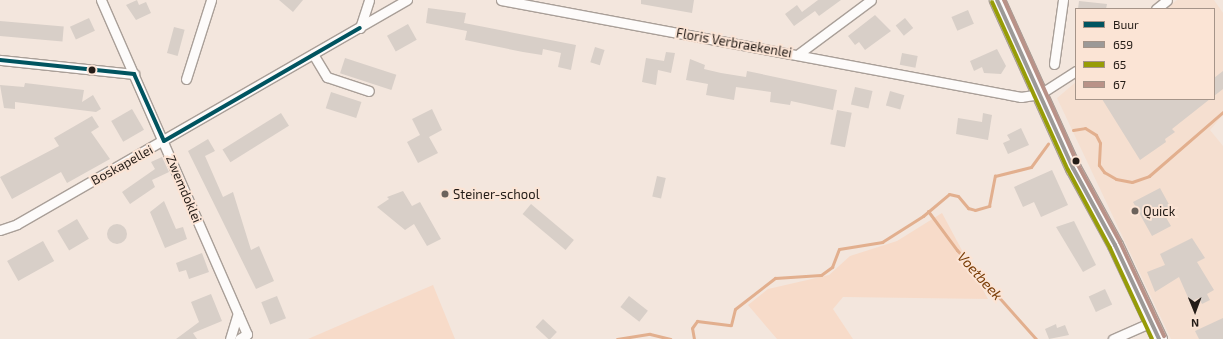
<!DOCTYPE html>
<html>
<head>
<meta charset="utf-8">
<style>
	body { margin:0 }
	#map { position:relative; width:1223px; height:339px; overflow:hidden; background:#f3e6dd; font-family:"Exo 2",sans-serif }
	div>[style] { position:absolute }
	.built>* { inset:0; background:#f5dfd0 }
	.green>* { inset:0; background:#f7dbc9 }
	.stream>* { height:3px; margin:-1.5px; padding:0 1.5px; transform-origin:1.5px; border-radius:1.5px; background:#e2af8e }
	.building>* { inset:0; background:#d8cfc8; transform-origin:0 0 }
	.round { border-radius:50% }
	.roads { filter:drop-shadow(1px 0 #a99f98) drop-shadow(-1px 0 #a99f98) drop-shadow(0 1px #a99f98) drop-shadow(0 -1px #a99f98) }
	.minor>* { height:9px; margin:-4.5px; padding:0 4.5px; transform-origin:4.5px; border-radius:4.5px; background:#fdfbfa }
	.primary>* { height:15px; margin:-7.5px; padding:0 7.5px; transform-origin:7.5px; border-radius:7.5px; background:#fdfbfa }
	.bus-1>* { height:4px; margin:-2px; padding:0 2px; transform-origin:2px; border-radius:2px; background:#005460 }
	.bus-2>* { height:4px; margin:-2px; padding:0 2px; transform-origin:2px; border-radius:2px; background:#9c9997 }
	.bus-3>* { height:4px; margin:-2px; padding:0 2px; transform-origin:2px; border-radius:2px; background:#979c07 }
	.bus-4>* { height:4px; margin:-2px; padding:0 2px; transform-origin:2px; border-radius:2px; background:#b99288 }
	.dots>* { width:11px; height:11px; translate:-50% -50%; box-sizing:border-box; border:2px solid #fbe4d5; border-radius:50% }
	span { translate:-50% -50%; white-space:nowrap; text-align:center; line-height:1.15; -webkit-text-stroke:4px #fbe4d5; paint-order:stroke }
	.street-label { font-size:13px; color:#241c17 }
	.poi-label { font-size:13px; color:#241c17 }
	.left { translate:0 -50%; text-align:left }
	.water-label { font-size:14px; color:#793d07; font-style:italic }
	.legend { position:absolute; left:1075px; top:8px; width:140px; height:92px; box-sizing:border-box; background:#fbe4d5; border:1px solid #a59489; margin:0; padding:5px 7px; list-style:none; font-size:12px; color:#241c17 }
	.legend li { display:flex; align-items:center; gap:8px; height:20px }
	.legend b { width:20px; border:1px solid #a59489 }
	.north { position:absolute; left:1175px; top:291px; width:40px; height:40px; -webkit-text-stroke:3px #fbe4d5; paint-order:stroke; rotate:179deg; font-size:11px; font-weight:700; line-height:16px; text-align:center; color:#241c17 }
	.north::after { content:''; display:block; margin:auto; width:14px; height:18px; background:#241c17; clip-path:polygon(50% 0,100% 100%,50% 72%,0 100%) }
</style>
</head>
<body>
<div id="map">
	<div class="built">
		<div style="clip-path:polygon(1177px 0,1214px 0,1223px 13px,1223px 115px,1210px 130px,1223px 146px,1223px 339px,1171px 339px,1057px 98px,1076px 82px,1076px 99px,1214px 99px,1214px 9px,1166px 9px)"></div>
	</div>
	<div class="green">
		<div style="clip-path:polygon(942px 213px,988px 299px,843px 297px,833px 309px,853px 339px,777px 339px,748px 305px,768px 289px,829px 275px,850px 256px,897px 241px)"></div>
		<div style="clip-path:polygon(433px 285px,455px 339px,308px 339px)"></div>
	</div>
	<div class="stream">
		<div style="left:1073px;top:130px;width:12px;rotate:-9deg"></div>
		<div style="left:1085px;top:128px;width:13px;rotate:32deg"></div>
		<div style="left:1096px;top:135px;width:9px;rotate:63deg"></div>
		<div style="left:1100px;top:143px;width:22px;rotate:93deg"></div>
		<div style="left:1099px;top:165px;width:9px;rotate:54deg"></div>
		<div style="left:1104px;top:172px;width:14px;rotate:30deg"></div>
		<div style="left:1116px;top:179px;width:16px;rotate:11deg"></div>
		<div style="left:1132px;top:182px;width:18px;rotate:-19deg"></div>
		<div style="left:1149px;top:176px;width:98px;rotate:-40.9deg"></div>
		<div style="left:928px;top:211px;width:49px;rotate:53.4deg"></div>
		<div style="left:957px;top:250px;width:119px;rotate:48.4deg"></div>
		<div style="left:617px;top:339px;width:33px;rotate:-9deg"></div>
		<div style="left:650px;top:334px;width:21px;rotate:14deg"></div>
		<div style="left:694px;top:339px;width:11px;rotate:-100deg"></div>
		<div style="left:692px;top:328px;width:9px;rotate:-54deg"></div>
		<div style="left:697px;top:321px;width:34px;rotate:7deg"></div>
		<div style="left:731px;top:325px;width:16px;rotate:-76deg"></div>
		<div style="left:735px;top:309px;width:51px;rotate:-37.8deg"></div>
		<div style="left:775px;top:278px;width:46px;rotate:-3.7deg"></div>
		<div style="left:821px;top:275px;width:14px;rotate:-36deg"></div>
		<div style="left:832px;top:267px;width:19px;rotate:-69deg"></div>
		<div style="left:839px;top:249px;width:44px;rotate:-9.2deg"></div>
		<div style="left:882px;top:242px;width:49px;rotate:-32.4deg"></div>
		<div style="left:923px;top:216px;width:34px;rotate:-40deg"></div>
		<div style="left:949px;top:194px;width:9px;rotate:13deg"></div>
		<div style="left:958px;top:196px;width:16px;rotate:50deg"></div>
		<div style="left:968px;top:208px;width:7px;rotate:16deg"></div>
		<div style="left:975px;top:210px;width:15px;rotate:-16deg"></div>
		<div style="left:989px;top:206px;width:31px;rotate:-79deg"></div>
		<div style="left:995px;top:176px;width:37px;rotate:-14deg"></div>
		<div style="left:1031px;top:167px;width:29px;rotate:-54deg"></div>
	</div>
	<div class="building">
		<div style="clip-path:polygon(137px 0,139px 5px,146px 2px,151px 13px,136px 20px,126px 5px)"></div>
		<div style="clip-path:polygon(279px 0,303px 0,293px 12px)"></div>
		<div style="clip-path:polygon(641px 0,694px 0,692px 13px,641px 4px)"></div>
		<div style="clip-path:polygon(818px 0,841px 0,819px 16px,815px 11px,794px 26px,785px 14px,797px 5px,802px 12px)"></div>
		<div style="clip-path:polygon(1079px 1px,1107px 4px,1106px 9px,1078px 9px)"></div>
		<div style="clip-path:polygon(428px 8px,466px 13px,464px 23px,576px 45px,571px 70px,558px 67px,561px 53px,543px 49px,542px 55px,523px 52px,465px 40px,467px 31px,426px 23px)"></div>
		<div style="left:968px;top:10px;width:15px;height:18px;rotate:67deg"></div>
		<div style="clip-path:polygon(875px 15px,891px 31px,865px 50px,859px 42px,855px 45px,848px 36px)"></div>
		<div style="left:89px;top:18px;width:14px;height:21px;rotate:65deg"></div>
		<div style="left:905px;top:18px;width:13px;height:12px;rotate:51deg"></div>
		<div style="left:0;top:21px;width:64px;height:15px;rotate:5deg"></div>
		<div style="left:408px;top:24px;width:18px;height:24px;rotate:61deg"></div>
		<div style="left:174px;top:27px;width:11px;height:27px;rotate:15deg"></div>
		<div style="left:595px;top:47px;width:10px;height:16px;rotate:17deg"></div>
		<div style="clip-path:polygon(997px 49px,1006px 66px,1001px 74px,984px 73px,982px 67px,974px 71px,970px 61px)"></div>
		<div style="clip-path:polygon(666px 52px,675px 53px,671px 73px,658px 70px,656px 85px,642px 82px,646px 58px,664px 61px)"></div>
		<div style="left:902px;top:53px;width:16px;height:12px;rotate:11deg"></div>
		<div style="left:345px;top:58px;width:54px;height:16px;rotate:18deg"></div>
		<div style="clip-path:polygon(690px 59px,705px 65px,704px 69px,721px 73px,746px 77px,747px 71px,837px 90px,833px 110px,791px 101px,790px 105px,770px 102px,771px 92px,736px 87px,734px 100px,706px 95px,708px 84px,686px 80px)"></div>
		<div style="clip-path:polygon(1223px 71px,1223px 89px,1214px 96px,1214px 78px)"></div>
		<div style="clip-path:polygon(25px 83px,84px 90px,82px 102px,93px 95px,101px 109px,96px 112px,15px 102px,15px 109px,4px 108px,0 85px,24px 87px)"></div>
		<div style="left:855px;top:87px;width:18px;height:18px;rotate:13deg"></div>
		<div style="left:890px;top:91px;width:15px;height:15px;rotate:16deg"></div>
		<div style="left:331px;top:92px;width:32px;height:17px;rotate:18deg"></div>
		<div style="clip-path:polygon(1102px 99px,1210px 99px,1172px 129px,1175px 132px,1165px 139px,1166px 142px,1140px 160px)"></div>
		<div style="left:132px;top:109px;width:24px;height:24px;rotate:60deg"></div>
		<div style="clip-path:polygon(432px 109px,442px 130px,429px 137px,438px 153px,418px 163px,407px 142px,420px 135px,412px 119px)"></div>
		<div style="left:837px;top:110px;width:15px;height:35px;rotate:11deg"></div>
		<div style="left:281px;top:113px;width:15px;height:69px;rotate:58deg"></div>
		<div style="clip-path:polygon(983px 113px,992px 115px,988px 140px,956px 134px,958px 118px,982px 122px)"></div>
		<div style="clip-path:polygon(92px 116px,99px 127px,91px 132px,110px 159px,67px 183px,61px 172px,12px 199px,0 177px,59px 146px,54px 138px)"></div>
		<div style="clip-path:polygon(1021px 128px,1029px 145px,1008px 154px,1003px 143px,1010px 140px,1007px 135px)"></div>
		<div style="clip-path:polygon(208px 139px,215px 151px,205px 156px,223px 197px,233px 192px,251px 250px,259px 246px,274px 281px,256px 289px,188px 151px)"></div>
		<div style="clip-path:polygon(162px 157px,169px 172px,152px 180px,155px 187px,130px 204px,122px 192px,155px 169px,151px 162px)"></div>
		<div style="clip-path:polygon(1052px 170px,1068px 205px,1041px 217px,1034px 202px,1023px 207px,1014px 187px)"></div>
		<div style="left:657px;top:176px;width:9px;height:21px;rotate:13deg"></div>
		<div style="clip-path:polygon(1160px 188px,1172px 210px,1164px 214px,1171px 226px,1152px 236px,1133px 202px)"></div>
		<div style="clip-path:polygon(403px 191px,412px 206px,420px 202px,441px 239px,427px 246px,414px 224px,405px 230px,377px 207px,389px 199px,387px 197px)"></div>
		<div style="clip-path:polygon(164px 201px,176px 229px,183px 227px,187px 239px,165px 248px,150px 212px)"></div>
		<div style="left:531px;top:204px;width:56px;height:13px;rotate:40deg"></div>
		<div style="left:77px;top:219px;width:23px;height:23px;rotate:59deg"></div>
		<div style="clip-path:polygon(1074px 221px,1096px 265px,1083px 272px,1056px 227px)"></div>
		<div class="round" style="left:107px;top:224px;width:20px;height:20px"></div>
		<div style="clip-path:polygon(1192px 238px,1205px 258px,1197px 262px,1214px 290px,1207px 294px,1210px 300px,1202px 304px,1199px 298px,1190px 302px,1179px 277px,1155px 292px,1147px 272px,1165px 265px,1160px 254px)"></div>
		<div style="left:43px;top:241px;width:23px;height:41px;rotate:61deg"></div>
		<div style="clip-path:polygon(202px 253px,209px 272px,189px 279px,186px 270px,179px 272px,176px 263px)"></div>
		<div style="left:1105px;top:289px;width:17px;height:18px;rotate:65deg"></div>
		<div style="clip-path:polygon(211px 294px,222px 321px,193px 333px,197px 339px,176px 339px,199px 322px,191px 302px)"></div>
		<div style="left:277px;top:296px;width:24px;height:17px;rotate:68deg"></div>
		<div style="left:629px;top:296px;width:24px;height:14px;rotate:38deg"></div>
		<div style="clip-path:polygon(1223px 318px,1223px 339px,1199px 339px,1195px 331px)"></div>
		<div style="left:543px;top:319px;width:19px;height:11px;rotate:43deg"></div>
		<div style="clip-path:polygon(1056px 324px,1057px 328px,1065px 325px,1069px 335px,1049px 339px,1045px 329px)"></div>
	</div>
	<div class="roads">
		<div class="minor">
			<div style="left:101px;top:0;width:365px;rotate:66.4deg"></div>
			<div style="left:247px;top:334px;width:9px;rotate:148deg"></div>
			<div style="left:501px;top:0;width:529px;rotate:10.57deg"></div>
			<div style="left:1021px;top:97px;width:19px;rotate:-9deg"></div>
			<div style="left:1040px;top:94px;width:43px;rotate:-32.6deg"></div>
			<div style="left:1156px;top:9px;width:14px;rotate:-39deg"></div>
			<div style="left:360px;top:28px;width:29px;rotate:-72deg"></div>
			<div style="left:313px;top:54px;width:27px;rotate:59deg"></div>
			<div style="left:327px;top:77px;width:44px;rotate:18.4deg"></div>
			<div style="left:797px;top:55px;width:92px;rotate:-36.6deg"></div>
			<div style="left:0;top:60px;width:135px;rotate:6deg"></div>
			<div style="left:1054px;top:64px;width:65px;rotate:-82deg"></div>
			<div style="left:186px;top:79px;width:83px;rotate:-72.4deg"></div>
			<div style="left:0;top:230px;width:18px;rotate:-19deg"></div>
			<div style="left:17px;top:224px;width:450px;rotate:-29.9deg"></div>
			<div style="left:230px;top:339px;width:27px;rotate:-73deg"></div>
			<div style="left:1113px;top:339px;width:43px;rotate:-23.6deg"></div>
		</div>
		<div class="primary">
			<div style="left:997px;top:0;width:184px;rotate:65.7deg"></div>
			<div style="left:1073px;top:168px;width:88px;rotate:61.4deg"></div>
			<div style="left:1115px;top:245px;width:104px;rotate:64.9deg"></div>
		</div>
	</div>
	<div class="bus-1">
		<div style="left:0;top:60px;width:135px;rotate:6deg"></div>
		<div style="left:134px;top:74px;width:73px;rotate:65.9deg"></div>
		<div style="left:164px;top:141px;width:226px;rotate:-30deg"></div>
	</div>
	<div class="bus-2">
		<div style="left:997px;top:0;width:184px;rotate:65.7deg"></div>
		<div style="left:1073px;top:168px;width:88px;rotate:61.4deg"></div>
		<div style="left:1115px;top:245px;width:104px;rotate:64.9deg"></div>
	</div>
	<div class="bus-3">
		<div style="left:992px;top:2px;width:184px;rotate:65.7deg"></div>
		<div style="left:1068px;top:170px;width:89px;rotate:61.7deg"></div>
		<div style="left:1110px;top:248px;width:100px;rotate:65.2deg"></div>
	</div>
	<div class="bus-4">
		<div style="left:1004px;top:0;width:181px;rotate:65.8deg"></div>
		<div style="left:1078px;top:165px;width:88px;rotate:61.4deg"></div>
		<div style="left:1120px;top:242px;width:104px;rotate:64.9deg"></div>
	</div>
	<div class="dots">
		<div style="left:92px;top:70px;background:#241c17"></div>
		<div style="left:1076px;top:161px;background:#241c17"></div>
		<div style="left:445px;top:194px;background:#6c635c"></div>
		<div style="left:1135px;top:211px;background:#6c635c"></div>
	</div>
	<div class="street-label">
		<span style="left:734px;top:43px;rotate:10deg">Floris Verbraekenlei</span>
		<span style="left:122px;top:165px;rotate:-29deg">Boskapellei</span>
		<span style="left:184px;top:189px;rotate:67deg">Zwemdoklei</span>
	</div>
	<div class="poi-label">
		<span class="left" style="left:453px;top:194px">Steiner-school</span>
		<span class="left" style="left:1143px;top:211px">Quick</span>
	</div>
	<div class="water-label">
		<span style="left:980px;top:276px;rotate:48deg">Voetbeek</span>
	</div>
	<ul class="legend">
	<li><b style="height:5px;background:#005460"></b>Buur</li>
	<li><b style="height:5px;background:#9c9997"></b>659</li>
	<li><b style="height:5px;background:#979c07"></b>65</li>
	<li><b style="height:5px;background:#b99288"></b>67</li>
	</ul>
	<div class="north">N</div>
</div>
</body>
</html>
